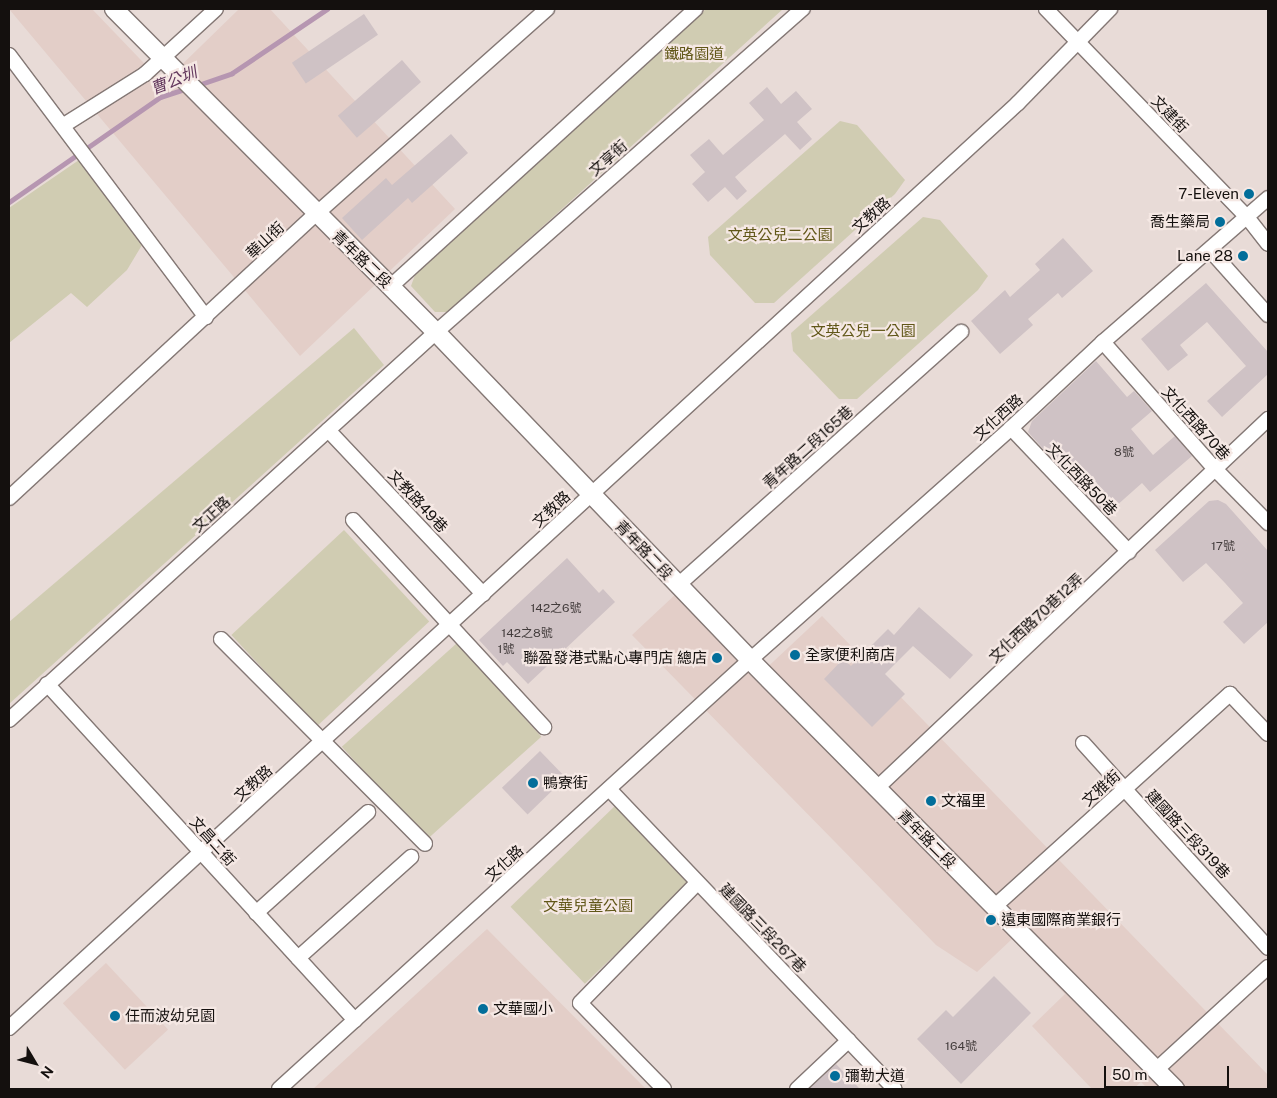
<!DOCTYPE html>
<html>
<head>
<meta charset="utf-8">
<style>
	body { margin:0 }
	#map { position:relative; width:1277px; height:1098px; overflow:hidden; background:#e8dbd7; font-family:"Public Sans","Noto Sans TC",sans-serif }
	div>[style] { position:absolute }
	.built>* { inset:0; background:#e3cec8; transform-origin:0 0 }
	.green>* { inset:0; background:#d0ccb2; transform-origin:0 0 }
	.stream>* { height:5px; margin:-2.5px; padding:0 2.5px; transform-origin:2.5px; border-radius:2.5px; background:#b696b1 }
	.building>* { inset:0; background:#cfc2c5; transform-origin:0 0 }
	.roads { filter:drop-shadow(1px 0 #847875) drop-shadow(-1px 0 #847875) drop-shadow(0 1px #847875) drop-shadow(0 -1px #847875) }
	.minor>* { height:14px; margin:-7px; padding:0 7px; transform-origin:7px; border-radius:7px; background:#fff }
	.tertiary>* { height:18px; margin:-9px; padding:0 9px; transform-origin:9px; border-radius:9px; background:#fff }
	.dots>* { width:14px; height:14px; translate:-50% -50%; box-sizing:border-box; border:2px solid #f5e8e4; border-radius:50% }
	span { translate:-50% -50%; white-space:nowrap; text-align:center; line-height:1.15; -webkit-text-stroke:4.5px #f5e8e4; paint-order:stroke }
	.number-label { font-size:12px; color:#433c3c }
	.number-label span { -webkit-text-stroke-width:0 }
	.park-label { font-size:15px; color:#615718 }
	.street-label { font-size:15px; color:#14100e }
	.poi-label { font-size:15px; color:#14100e }
	.right { translate:-100% -50%; text-align:right }
	.left { translate:0 -50%; text-align:left }
	.water-label { font-size:16px; color:#63385d; font-style:italic }
	.frame { position:absolute; inset:0; border:10px solid #14100e; pointer-events:none }
	.north { position:absolute; left:10px; top:1038px; width:50px; height:50px; -webkit-text-stroke:4px #f5e8e4; paint-order:stroke; rotate:127deg; font-size:14px; font-weight:700; line-height:20px; text-align:center; color:#14100e }
	.north::after { content:''; display:block; margin:auto; width:18px; height:22px; background:#14100e; clip-path:polygon(50% 0,100% 100%,50% 72%,0 100%) }
	.scale { position:absolute; left:1104px; top:1066px; width:125px; height:22px; box-sizing:border-box; border:2px solid #14100e; border-top:0; padding-left:6px; font-size:15px; line-height:18px; white-space:nowrap; color:#14100e; -webkit-text-stroke:4px #f5e8e4; paint-order:stroke }
</style>
</head>
<body>
<div id="map">
	<div class="built">
		<div style="clip-path:polygon(9px 9px,92px 9px,163px 83px,239px 9px,270px 9px,455px 209px,300px 356px)"></div>
		<div style="clip-path:polygon(678px 592px,759px 675px,822px 616px,1268px 1075px,1268px 1089px,1148px 1089px,1141px 1082px,1133px 1089px,1092px 1089px,1032px 1026px,1065px 994px,1012px 939px,977px 972px,936px 945px,632px 635px)"></div>
		<div style="clip-path:polygon(487px 929px,646px 1089px,313px 1089px)"></div>
		<div style="left:106px;top:963px;width:91px;height:59px;rotate:47deg"></div>
	</div>
	<div class="green">
		<div style="clip-path:polygon(706px 9px,783px 9px,448px 312px,435px 312px,411px 286px,415px 275px)"></div>
		<div style="clip-path:polygon(840px 121px,857px 125px,905px 180px,895px 194px,774px 303px,755px 303px,710px 255px,708px 237px)"></div>
		<div style="clip-path:polygon(79px 160px,142px 245px,127px 270px,87px 307px,71px 293px,9px 343px,9px 208px)"></div>
		<div style="clip-path:polygon(923px 217px,940px 220px,988px 276px,978px 290px,857px 399px,839px 399px,793px 351px,791px 333px)"></div>
		<div style="clip-path:polygon(354px 328px,384px 365px,9px 704px,9px 622px)"></div>
		<div style="left:344px;top:530px;width:125px;height:154px;rotate:47deg"></div>
		<div style="left:457px;top:643px;width:126px;height:155px;rotate:48deg"></div>
		<div style="left:617px;top:804px;width:107px;height:148px;rotate:46deg"></div>
	</div>
	<div class="stream">
		<div style="left:195px;top:86px;width:39px;rotate:-19deg"></div>
		<div style="left:232px;top:73px;width:115px;rotate:-34deg"></div>
		<div style="left:9px;top:202px;width:184px;rotate:-34.8deg"></div>
		<div style="left:160px;top:97px;width:28px;rotate:-18deg"></div>
	</div>
	<div class="building">
		<div style="left:364px;top:14px;width:25px;height:87px;rotate:56deg"></div>
		<div style="left:402px;top:60px;width:29px;height:85px;rotate:49deg"></div>
		<div style="clip-path:polygon(767px 87px,781px 104px,796px 91px,812px 109px,797px 122px,812px 139px,800px 150px,785px 134px,735px 177px,747px 191px,737px 200px,725px 187px,708px 202px,692px 184px,705px 172px,690px 155px,709px 139px,723px 155px,764px 120px,749px 103px)"></div>
		<div style="clip-path:polygon(451px 134px,468px 153px,412px 203px,408px 198px,362px 240px,342px 218px,386px 178px,392px 185px)"></div>
		<div style="clip-path:polygon(1063px 238px,1093px 271px,1062px 298px,1058px 293px,1028px 319px,1033px 325px,1000px 354px,971px 321px,1005px 290px,1010px 297px,1040px 270px,1035px 264px)"></div>
		<div style="clip-path:polygon(1206px 283px,1268px 352px,1268px 374px,1222px 417px,1207px 401px,1246px 366px,1207px 322px,1180px 345px,1188px 355px,1168px 371px,1141px 339px)"></div>
		<div style="clip-path:polygon(1096px 361px,1127px 397px,1134px 391px,1152px 411px,1131px 429px,1153px 455px,1175px 436px,1192px 456px,1150px 492px,1142px 483px,1106px 515px,1050px 451px,1047px 453px,1028px 432px,1032px 421px)"></div>
		<div style="clip-path:polygon(1218px 500px,1226px 504px,1268px 551px,1268px 622px,1244px 644px,1223px 622px,1243px 603px,1225px 583px,1206px 563px,1183px 582px,1155px 550px,1209px 501px)"></div>
		<div style="clip-path:polygon(567px 558px,599px 593px,603px 589px,615px 602px,528px 684px,507px 662px,503px 666px,479px 640px)"></div>
		<div style="clip-path:polygon(919px 607px,973px 655px,950px 679px,913px 646px,885px 674px,905px 694px,872px 727px,824px 679px,843px 659px,851px 666px,888px 629px,894px 635px)"></div>
		<div style="left:540px;top:751px;width:37px;height:53px;rotate:46deg"></div>
		<div style="clip-path:polygon(994px 976px,1031px 1013px,961px 1084px,917px 1039px,946px 1010px,953px 1017px)"></div>
		<div style="clip-path:polygon(836px 1064px,860px 1089px,809px 1089px)"></div>
	</div>
	<div class="roads">
		<div class="minor">
			<div style="left:1046px;top:9px;width:289px;rotate:46deg"></div>
			<div style="left:1247px;top:217px;width:34px;rotate:52deg"></div>
			<div style="left:9px;top:55px;width:328px;rotate:53.1deg"></div>
			<div style="left:64px;top:125px;width:96px;rotate:-32.2deg"></div>
			<div style="left:145px;top:74px;width:96px;rotate:-42.5deg"></div>
			<div style="left:1210px;top:250px;width:87px;rotate:48.3deg"></div>
			<div style="left:390px;top:287px;width:413px;rotate:-42.3deg"></div>
			<div style="left:1103px;top:342px;width:169px;rotate:48.6deg"></div>
			<div style="left:1215px;top:469px;width:76px;rotate:45.5deg"></div>
			<div style="left:1011px;top:428px;width:171px;rotate:46.4deg"></div>
			<div style="left:328px;top:430px;width:226px;rotate:46.6deg"></div>
			<div style="left:9px;top:498px;width:418px;rotate:-42.8deg"></div>
			<div style="left:316px;top:214px;width:309px;rotate:-41.6deg"></div>
			<div style="left:353px;top:520px;width:282px;rotate:47.3deg"></div>
			<div style="left:678px;top:585px;width:380px;rotate:-41.8deg"></div>
			<div style="left:221px;top:639px;width:289px;rotate:45.1deg"></div>
			<div style="left:47px;top:684px;width:456px;rotate:47.5deg"></div>
			<div style="left:9px;top:720px;width:577px;rotate:-42.26deg"></div>
			<div style="left:436px;top:332px;width:489px;rotate:-41.4deg"></div>
			<div style="left:1083px;top:743px;width:276px;rotate:47.9deg"></div>
			<div style="left:877px;top:788px;width:538px;rotate:-43.34deg"></div>
			<div style="left:609px;top:789px;width:414px;rotate:46.4deg"></div>
			<div style="left:994px;top:907px;width:318px;rotate:-42.1deg"></div>
			<div style="left:1230px;top:694px;width:55px;rotate:46.5deg"></div>
			<div style="left:256px;top:913px;width:151px;rotate:-42deg"></div>
			<div style="left:298px;top:958px;width:152px;rotate:-41.8deg"></div>
			<div style="left:9px;top:1028px;width:1369px;rotate:-42.51deg"></div>
			<div style="left:1018px;top:103px;width:132px;rotate:-45.6deg"></div>
			<div style="left:1156px;top:1070px;width:152px;rotate:-42.6deg"></div>
			<div style="left:279px;top:1089px;width:637px;rotate:-42.33deg"></div>
			<div style="left:750px;top:660px;width:349px;rotate:-41.6deg"></div>
			<div style="left:1011px;top:428px;width:126px;rotate:-43.1deg"></div>
			<div style="left:1103px;top:342px;width:219px;rotate:-41.1deg"></div>
			<div style="left:664px;top:1089px;width:120px;rotate:-134.3deg"></div>
			<div style="left:580px;top:1003px;width:168px;rotate:-45.7deg"></div>
			<div style="left:797px;top:1089px;width:71px;rotate:-43.3deg"></div>
		</div>
		<div class="tertiary">
			<div style="left:114px;top:9px;width:456px;rotate:45.1deg"></div>
			<div style="left:436px;top:332px;width:454px;rotate:46.2deg"></div>
			<div style="left:750px;top:660px;width:604px;rotate:45.27deg"></div>
		</div>
	</div>
	<div class="dots">
		<div style="left:1249px;top:194px;background:#026e9a"></div>
		<div style="left:1220px;top:222px;background:#026e9a"></div>
		<div style="left:1243px;top:256px;background:#026e9a"></div>
		<div style="left:795px;top:655px;background:#026e9a"></div>
		<div style="left:717px;top:658px;background:#026e9a"></div>
		<div style="left:533px;top:783px;background:#026e9a"></div>
		<div style="left:931px;top:801px;background:#026e9a"></div>
		<div style="left:991px;top:920px;background:#026e9a"></div>
		<div style="left:483px;top:1009px;background:#026e9a"></div>
		<div style="left:115px;top:1016px;background:#026e9a"></div>
		<div style="left:835px;top:1076px;background:#026e9a"></div>
	</div>
	<div class="number-label">
		<span style="left:1124px;top:453px">8號</span>
		<span style="left:1223px;top:547px">17號</span>
		<span style="left:556px;top:609px">142之6號</span>
		<span style="left:527px;top:634px">142之8號</span>
		<span style="left:506px;top:650px">1號</span>
		<span style="left:961px;top:1047px">164號</span>
	</div>
	<div class="park-label">
		<span style="left:694px;top:54px">鐵路園道</span>
		<span style="left:780px;top:235px">文英公兒二公園</span>
		<span style="left:863px;top:331px">文英公兒一公園</span>
		<span style="left:588px;top:906px">文華兒童公園</span>
	</div>
	<div class="street-label">
		<span style="left:1170px;top:114px;rotate:46deg">文建街</span>
		<span style="left:608px;top:158px;rotate:-41deg">文享街</span>
		<span style="left:871px;top:215px;rotate:-42deg">文教路</span>
		<span style="left:265px;top:240px;rotate:-43deg">華山街</span>
		<span style="left:362px;top:259px;rotate:44deg">青年路二段</span>
		<span style="left:998px;top:417px;rotate:-42deg">文化西路</span>
		<span style="left:1196px;top:423px;rotate:48deg">文化西路70巷</span>
		<span style="left:808px;top:447px;rotate:-42deg">青年路二段165巷</span>
		<span style="left:1082px;top:479px;rotate:46deg">文化西路50巷</span>
		<span style="left:418px;top:501px;rotate:47deg">文教路49巷</span>
		<span style="left:551px;top:509px;rotate:-43deg">文教路</span>
		<span style="left:211px;top:514px;rotate:-42deg">文正路</span>
		<span style="left:644px;top:550px;rotate:46deg">青年路二段</span>
		<span style="left:1036px;top:618px;rotate:-43deg">文化西路70巷12弄</span>
		<span style="left:253px;top:783px;rotate:-42deg">文教路</span>
		<span style="left:1101px;top:788px;rotate:-42deg">文雅街</span>
		<span style="left:1188px;top:834px;rotate:47deg">建國路三段319巷</span>
		<span style="left:927px;top:839px;rotate:45deg">青年路二段</span>
		<span style="left:213px;top:841px;rotate:48deg">文昌二街</span>
		<span style="left:504px;top:863px;rotate:-42deg">文化路</span>
		<span style="left:763px;top:928px;rotate:46deg">建國路三段267巷</span>
	</div>
	<div class="poi-label">
		<span class="right" style="left:1239px;top:194px">7-Eleven</span>
		<span class="right" style="left:1210px;top:222px">喬生藥局</span>
		<span class="right" style="left:1233px;top:256px">Lane 28</span>
		<span class="left" style="left:805px;top:655px">全家便利商店</span>
		<span class="right" style="left:707px;top:658px">聯盈發港式點心專門店 總店</span>
		<span class="left" style="left:543px;top:783px">鴨寮街</span>
		<span class="left" style="left:941px;top:801px">文福里</span>
		<span class="left" style="left:1001px;top:920px">遠東國際商業銀行</span>
		<span class="left" style="left:493px;top:1009px">文華國小</span>
		<span class="left" style="left:125px;top:1016px">任而波幼兒園</span>
		<span class="left" style="left:845px;top:1076px">彌勒大道</span>
	</div>
	<div class="water-label">
		<span style="left:174px;top:81px;rotate:-22deg">曹公圳</span>
	</div>
	<div class="frame"></div>
	<div class="north">N</div>
	<div class="scale">50 m</div>
</div>
</body>
</html>
